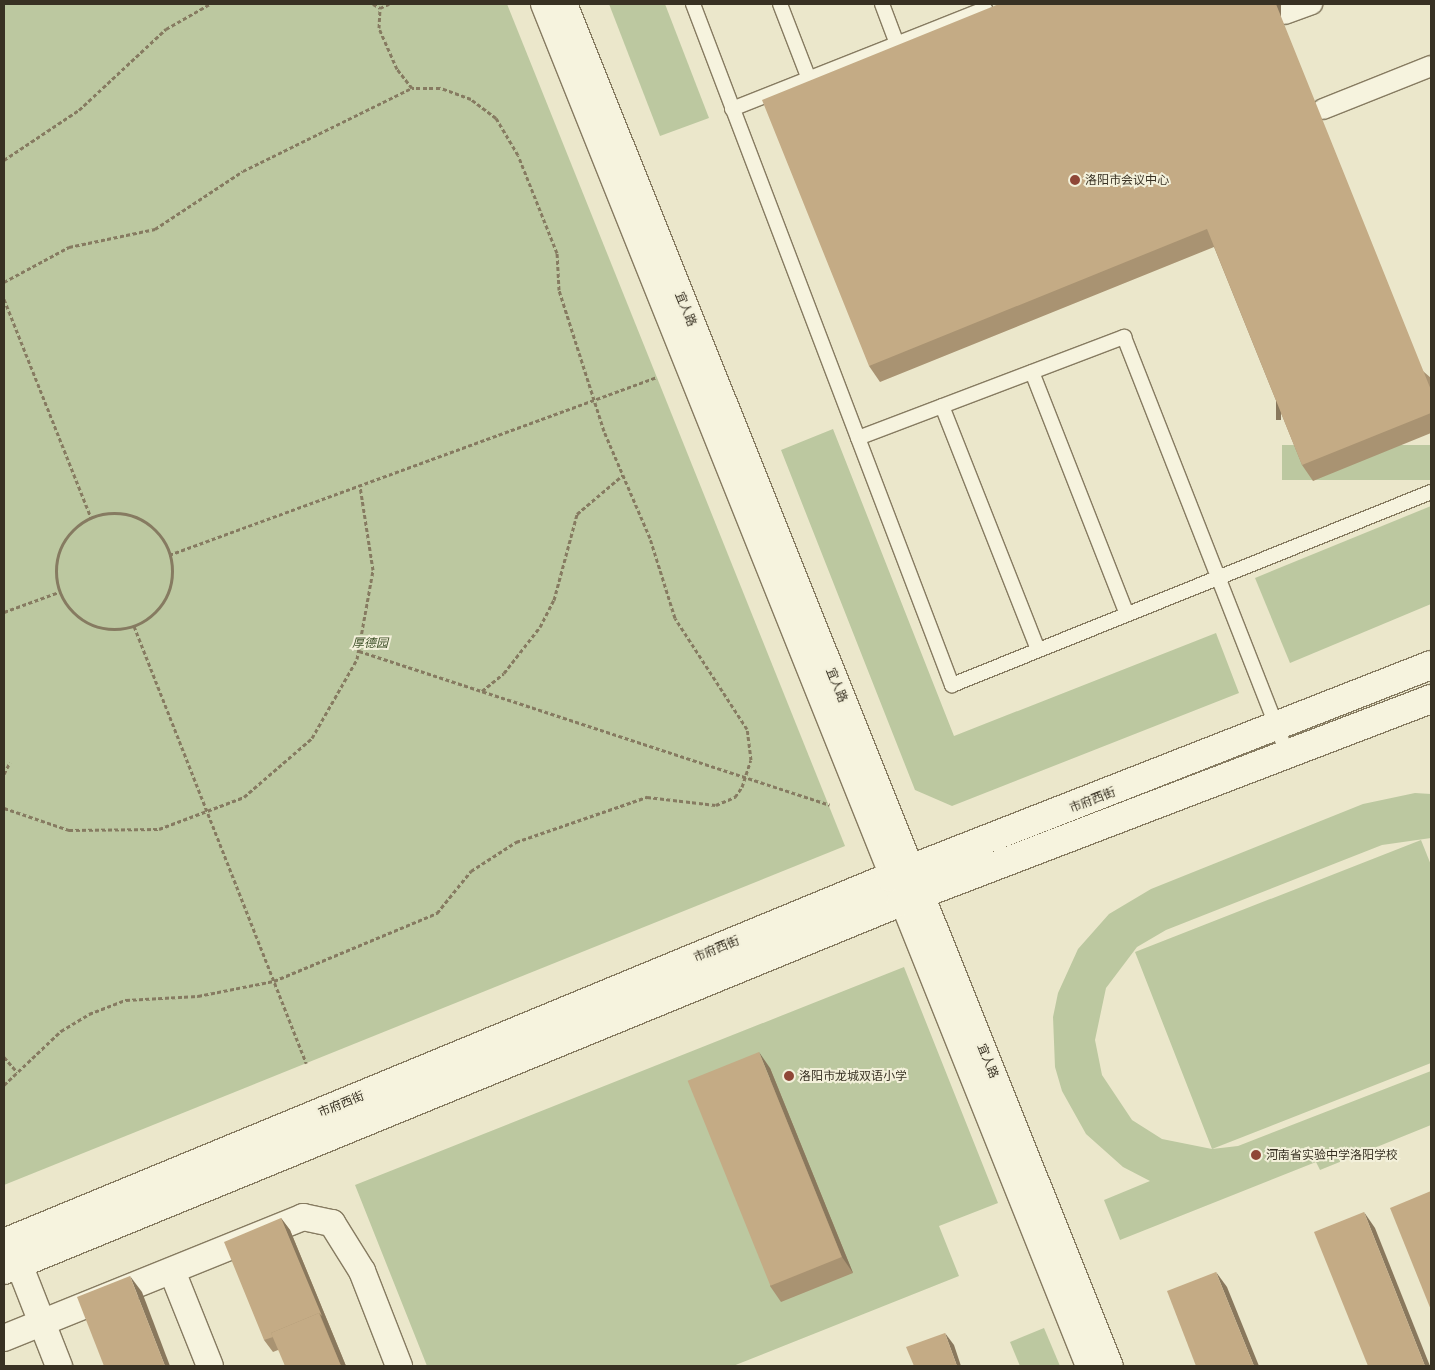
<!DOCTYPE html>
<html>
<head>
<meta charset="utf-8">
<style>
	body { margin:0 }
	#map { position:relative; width:1435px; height:1370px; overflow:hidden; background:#ebe7cb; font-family:"Libre Baskerville","Noto Sans SC",serif }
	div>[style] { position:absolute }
	.green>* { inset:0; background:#bcc8a0; transform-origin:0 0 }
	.path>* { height:3px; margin-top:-1.5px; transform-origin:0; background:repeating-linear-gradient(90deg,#867b61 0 4px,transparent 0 6.5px) }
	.path>.ring { margin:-1.5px; padding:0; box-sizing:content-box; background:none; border:3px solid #867b61; border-radius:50% }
	.roads { filter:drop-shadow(1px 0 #867b61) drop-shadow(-1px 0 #867b61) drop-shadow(0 1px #867b61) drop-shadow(0 -1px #867b61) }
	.service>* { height:14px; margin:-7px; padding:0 7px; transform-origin:7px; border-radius:7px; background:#f6f3de }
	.pedestrian>* { height:20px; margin:-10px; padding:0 10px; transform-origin:10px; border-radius:10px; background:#f6f3de }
	.minor>* { height:26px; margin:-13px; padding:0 13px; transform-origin:13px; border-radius:13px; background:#f6f3de }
	.tertiary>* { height:28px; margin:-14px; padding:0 14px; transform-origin:14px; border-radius:14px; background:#f6f3de }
	.wall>* { inset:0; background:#a99372 }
	.shaded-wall>* { inset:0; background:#89785d; transform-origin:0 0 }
	.building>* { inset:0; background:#c4ab85; transform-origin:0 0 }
	.dots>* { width:14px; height:14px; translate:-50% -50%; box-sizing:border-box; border:2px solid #f3f0da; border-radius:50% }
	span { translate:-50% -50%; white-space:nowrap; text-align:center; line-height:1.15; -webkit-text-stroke:4px #f3f0da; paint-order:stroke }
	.poi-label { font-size:12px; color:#383123 }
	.left { translate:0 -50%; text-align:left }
	.street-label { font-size:12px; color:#383123 }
	.park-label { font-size:12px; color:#41522b; font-style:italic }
	.frame { position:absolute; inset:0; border:5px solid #383123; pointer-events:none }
</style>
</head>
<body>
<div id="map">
	<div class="green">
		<div style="clip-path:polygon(4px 4px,507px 4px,845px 846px,4px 1185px)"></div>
		<div style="clip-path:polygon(609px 4px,665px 4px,709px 118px,660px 136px)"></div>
		<div style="clip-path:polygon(833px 429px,954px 736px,1216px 633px,1239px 693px,952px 806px,915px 790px,781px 450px)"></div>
		<div style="left:1431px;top:445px;width:35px;height:149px;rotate:90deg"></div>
		<div style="clip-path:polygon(1431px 506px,1431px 604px,1290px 663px,1255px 578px)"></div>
		<div style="clip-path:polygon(1415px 793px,1431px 794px,1431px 838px,1382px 845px,1166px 930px,1137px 947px,1106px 988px,1095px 1040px,1102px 1075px,1132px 1120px,1162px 1139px,1212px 1149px,1135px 952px,1421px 840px,1431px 865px,1431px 1063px,1212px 1149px,1238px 1146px,1431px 1071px,1431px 1125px,1320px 1170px,1316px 1162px,1120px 1240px,1104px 1200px,1150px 1181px,1123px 1167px,1086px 1134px,1062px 1091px,1055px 1067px,1053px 1017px,1058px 993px,1078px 949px,1109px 914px,1151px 889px,1363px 804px)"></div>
		<div style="clip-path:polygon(904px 967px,998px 1203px,939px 1226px,959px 1276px,733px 1366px,427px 1366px,355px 1185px)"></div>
		<div style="clip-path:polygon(1044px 1328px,1060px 1366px,1020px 1366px,1010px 1342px)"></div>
	</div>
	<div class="path">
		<div style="left:373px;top:4px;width:8px;rotate:30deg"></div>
		<div style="left:4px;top:160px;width:90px;rotate:-33.7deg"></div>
		<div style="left:79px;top:110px;width:119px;rotate:-43deg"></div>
		<div style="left:166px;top:29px;width:51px;rotate:-29.6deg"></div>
		<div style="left:4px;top:282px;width:74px;rotate:-28.3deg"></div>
		<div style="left:69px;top:247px;width:88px;rotate:-11.8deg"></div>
		<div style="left:155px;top:229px;width:105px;rotate:-33.4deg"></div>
		<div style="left:243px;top:171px;width:188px;rotate:-26.2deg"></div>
		<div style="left:4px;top:299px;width:236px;rotate:68.3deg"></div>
		<div class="ring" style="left:56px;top:513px;width:113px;height:113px"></div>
		<div style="left:169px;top:555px;width:519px;rotate:-20.04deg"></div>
		<div style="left:4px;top:612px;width:59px;rotate:-20deg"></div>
		<div style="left:134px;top:626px;width:470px;rotate:68.5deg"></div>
		<div style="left:359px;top:651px;width:495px;rotate:18.1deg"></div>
		<div style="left:482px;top:691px;width:28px;rotate:-39deg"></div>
		<div style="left:504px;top:673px;width:58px;rotate:-52deg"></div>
		<div style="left:540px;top:627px;width:30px;rotate:-63deg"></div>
		<div style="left:554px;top:600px;width:89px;rotate:-75deg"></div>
		<div style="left:577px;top:514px;width:60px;rotate:-40.3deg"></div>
		<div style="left:4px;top:774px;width:13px;rotate:-63deg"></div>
		<div style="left:4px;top:808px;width:69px;rotate:18.7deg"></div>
		<div style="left:69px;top:830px;width:90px;rotate:-0.6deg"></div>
		<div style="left:159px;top:829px;width:91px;rotate:-20.6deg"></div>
		<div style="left:244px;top:797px;width:90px;rotate:-40.9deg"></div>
		<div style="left:312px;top:738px;width:91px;rotate:-60.3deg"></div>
		<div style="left:357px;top:659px;width:90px;rotate:-79.8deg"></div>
		<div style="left:373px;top:570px;width:85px;rotate:-98.8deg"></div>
		<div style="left:4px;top:1057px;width:20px;rotate:49deg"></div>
		<div style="left:4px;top:1085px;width:79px;rotate:-43.5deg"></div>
		<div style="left:61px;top:1031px;width:33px;rotate:-31deg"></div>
		<div style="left:89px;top:1014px;width:40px;rotate:-21deg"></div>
		<div style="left:126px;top:1000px;width:72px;rotate:-3.2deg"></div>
		<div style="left:198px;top:996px;width:77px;rotate:-11.2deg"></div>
		<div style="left:274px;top:981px;width:177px;rotate:-22.6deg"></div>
		<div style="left:437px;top:913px;width:54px;rotate:-51deg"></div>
		<div style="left:471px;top:871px;width:54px;rotate:-32.8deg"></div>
		<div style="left:516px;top:842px;width:139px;rotate:-19deg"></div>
		<div style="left:647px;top:797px;width:69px;rotate:6.6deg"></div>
		<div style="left:716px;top:805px;width:21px;rotate:-23deg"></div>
		<div style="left:735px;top:797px;width:12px;rotate:-55deg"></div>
		<div style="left:742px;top:787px;width:28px;rotate:-72deg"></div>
		<div style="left:751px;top:760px;width:31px;rotate:-97deg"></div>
		<div style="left:747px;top:729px;width:132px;rotate:-123deg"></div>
		<div style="left:675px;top:618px;width:84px;rotate:-107.4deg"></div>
		<div style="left:650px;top:538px;width:116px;rotate:-113.3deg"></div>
		<div style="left:604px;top:431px;width:148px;rotate:-107.7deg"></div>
		<div style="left:559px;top:290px;width:37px;rotate:-93deg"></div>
		<div style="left:557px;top:253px;width:105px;rotate:-111.7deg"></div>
		<div style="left:518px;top:155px;width:43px;rotate:-120.7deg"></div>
		<div style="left:496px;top:118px;width:31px;rotate:-143deg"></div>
		<div style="left:471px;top:99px;width:33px;rotate:-160deg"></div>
		<div style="left:440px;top:88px;width:28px;rotate:180deg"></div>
		<div style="left:412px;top:88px;width:24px;rotate:-128deg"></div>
		<div style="left:397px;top:69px;width:45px;rotate:-113.7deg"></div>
		<div style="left:379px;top:28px;width:20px;rotate:-87deg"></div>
		<div style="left:380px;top:8px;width:10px;rotate:-24deg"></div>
	</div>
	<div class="roads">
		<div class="service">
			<div style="left:693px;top:4px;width:729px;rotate:69.18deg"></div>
			<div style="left:952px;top:685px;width:516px;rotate:-21.95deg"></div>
			<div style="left:780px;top:4px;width:80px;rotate:68.9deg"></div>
			<div style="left:882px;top:4px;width:43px;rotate:69.4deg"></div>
			<div style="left:732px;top:109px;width:272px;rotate:-21.6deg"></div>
			<div style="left:985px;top:9px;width:5px;rotate:-112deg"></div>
			<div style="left:1032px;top:372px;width:260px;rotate:68.6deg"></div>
			<div style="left:942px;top:406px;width:262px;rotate:68.5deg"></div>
			<div style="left:858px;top:438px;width:285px;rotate:-20.8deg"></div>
			<div style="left:1124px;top:337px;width:450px;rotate:68.6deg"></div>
		</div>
		<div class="pedestrian">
			<div style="left:1285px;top:14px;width:29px;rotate:-20deg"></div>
			<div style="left:1323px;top:109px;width:116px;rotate:-21.7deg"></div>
		</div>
		<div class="minor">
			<div style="left:544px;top:4px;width:1467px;rotate:68.19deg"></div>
			<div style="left:564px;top:4px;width:1467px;rotate:68.16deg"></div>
			<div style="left:19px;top:1264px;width:110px;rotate:68.6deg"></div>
			<div style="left:172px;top:1271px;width:102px;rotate:68.2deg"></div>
			<div style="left:4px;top:1338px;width:323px;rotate:-22deg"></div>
			<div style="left:303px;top:1217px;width:30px;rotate:12deg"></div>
			<div style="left:332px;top:1223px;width:57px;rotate:58deg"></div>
			<div style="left:362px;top:1271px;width:102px;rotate:68.7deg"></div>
		</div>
		<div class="tertiary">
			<div style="left:4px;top:1243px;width:959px;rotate:-22.45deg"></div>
			<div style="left:890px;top:877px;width:581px;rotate:-21.4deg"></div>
			<div style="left:4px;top:1270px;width:970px;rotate:-22.31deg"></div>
			<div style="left:901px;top:902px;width:568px;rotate:-20.96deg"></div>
		</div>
	</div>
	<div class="wall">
		<div style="clip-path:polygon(999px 4px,1431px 378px,1431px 433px,1313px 481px,1302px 465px,1214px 247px,880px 382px,869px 366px)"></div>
		<div style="clip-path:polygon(770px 1068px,853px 1273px,781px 1302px,770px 1286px)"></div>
		<div style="clip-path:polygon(281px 1218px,290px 1230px,346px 1366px,278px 1350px,273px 1352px,264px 1340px)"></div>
	</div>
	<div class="shaded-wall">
		<div style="left:1276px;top:4px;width:5px;height:416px"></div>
		<div style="clip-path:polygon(759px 1052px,770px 1068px,853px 1273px,842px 1257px)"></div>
		<div style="clip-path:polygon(1364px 1212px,1375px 1228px,1430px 1366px,1425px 1366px)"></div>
		<div style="clip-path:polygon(281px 1218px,290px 1230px,346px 1366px,341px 1366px)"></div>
		<div style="clip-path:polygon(1216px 1272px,1227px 1287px,1259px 1366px,1254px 1366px)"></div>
		<div style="clip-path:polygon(130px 1276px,142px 1292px,170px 1366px,165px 1366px)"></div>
		<div style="clip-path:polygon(945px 1333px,954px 1345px,961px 1366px,957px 1366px)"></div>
	</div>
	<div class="building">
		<div style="clip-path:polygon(999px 4px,1276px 4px,1431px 390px,1431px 413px,1302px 465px,1207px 229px,869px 366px,762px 100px)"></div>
		<div style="left:759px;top:1052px;width:221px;height:77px;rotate:68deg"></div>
		<div style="clip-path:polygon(1431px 1191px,1431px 1310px,1390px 1208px)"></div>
		<div style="clip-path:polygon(1364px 1212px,1425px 1366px,1368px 1366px,1314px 1232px)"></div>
		<div style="clip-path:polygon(281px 1218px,322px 1316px,319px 1313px,271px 1333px,273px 1337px,264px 1340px,224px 1242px)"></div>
		<div style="clip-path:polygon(1216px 1272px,1254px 1366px,1196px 1366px,1167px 1291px)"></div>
		<div style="clip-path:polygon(130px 1276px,165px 1366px,104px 1366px,77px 1297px)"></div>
		<div style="clip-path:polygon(319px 1313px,341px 1366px,285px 1366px,271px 1333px)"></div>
		<div style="clip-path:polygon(945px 1333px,957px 1366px,914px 1366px,906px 1347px)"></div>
	</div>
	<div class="dots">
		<div style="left:1075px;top:180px;background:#8f4737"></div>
		<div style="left:789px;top:1076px;background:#8f4737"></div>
		<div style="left:1256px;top:1155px;background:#8f4737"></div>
	</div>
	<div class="poi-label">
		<span class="left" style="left:1085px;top:180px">洛阳市会议中心</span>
		<span class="left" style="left:799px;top:1076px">洛阳市龙城双语小学</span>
		<span class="left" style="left:1266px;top:1155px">河南省实验中学洛阳学校</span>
	</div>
	<div class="street-label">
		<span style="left:686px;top:309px;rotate:68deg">宜人路</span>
		<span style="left:837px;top:685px;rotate:68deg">宜人路</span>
		<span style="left:1092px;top:800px;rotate:-21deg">市府西街</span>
		<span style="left:716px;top:949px;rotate:-22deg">市府西街</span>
		<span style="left:988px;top:1061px;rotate:68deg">宜人路</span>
		<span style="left:341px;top:1104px;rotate:-22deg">市府西街</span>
	</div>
	<div class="park-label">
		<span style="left:370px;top:643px">厚德园</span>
	</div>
	<div class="frame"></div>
</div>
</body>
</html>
